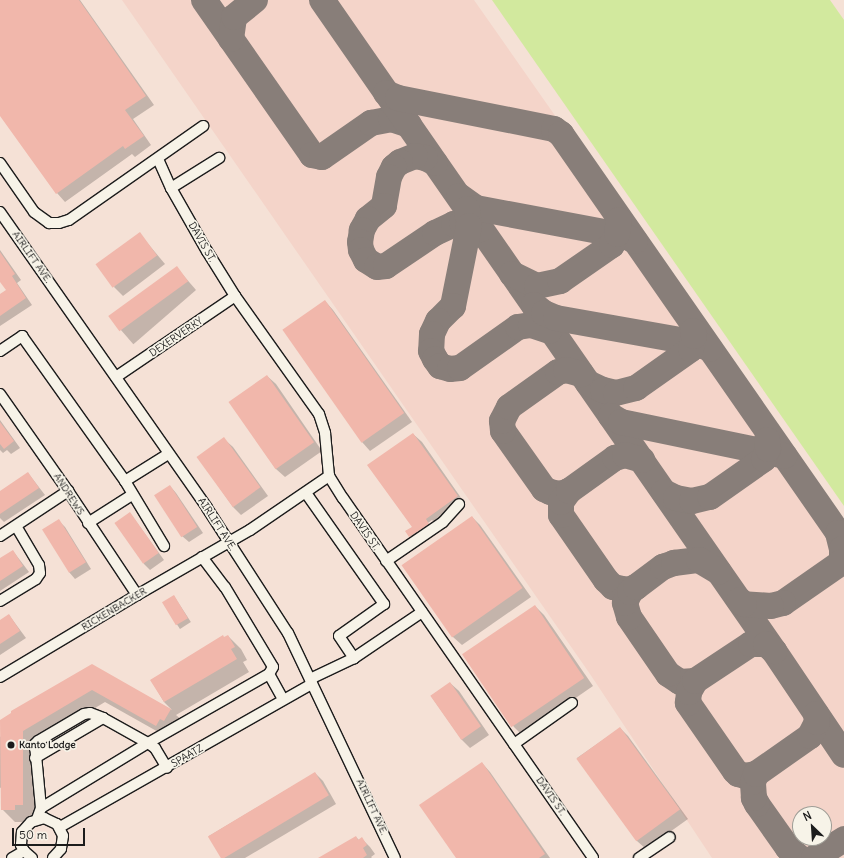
<!DOCTYPE html>
<html>
<head>
<meta charset="utf-8">
<style>
	body { margin:0 }
	#map { position:relative; width:844px; height:858px; overflow:hidden; background:#f5e1d6; font-family:Delius,sans-serif }
	div>[style] { position:absolute }
	.built>* { inset:0; background:#f4d4c9 }
	.green>* { inset:0; background:#d2e99e }
	.shadow>* { inset:0; background:#0003; transform-origin:0 0 }
	.taxiway>* { height:26px; margin:-13px; padding:0 13px; transform-origin:13px; border-radius:13px; background:#887e79 }
	.building>* { inset:0; background:#f1b7ab; transform-origin:0 0 }
	.roads { filter:drop-shadow(1px 0 #1c1c1c) drop-shadow(-1px 0 #1c1c1c) drop-shadow(0 1px #1c1c1c) drop-shadow(0 -1px #1c1c1c) }
	.minor>* { height:10px; margin:-5px; padding:0 5px; transform-origin:5px; border-radius:5px; background:#f7f3e8 }
	.dots>* { width:11px; height:11px; translate:-50% -50%; box-sizing:border-box; border:2px solid #f7f3e8; border-radius:50% }
	span { translate:-50% -50%; white-space:nowrap; text-align:center; line-height:1.15; -webkit-text-stroke:3.5px #f7f3e8; paint-order:stroke }
	.street-label { font-size:10px; color:#1c1c1c }
	.poi-label { font-size:10px; color:#1c1c1c; font-weight:700 }
	.left { translate:0 -50%; text-align:left }
	.north { position:absolute; left:792px; top:806px; width:40px; height:40px; box-sizing:border-box; background:#f7f3e8; border:1px solid #9f9d96; border-radius:50%; rotate:335deg; font-size:11px; font-weight:700; line-height:16px; text-align:center; color:#1c1c1c }
	.north::after { content:''; display:block; margin:auto; width:14px; height:18px; background:#1c1c1c; clip-path:polygon(50% 0,100% 100%,50% 72%,0 100%) }
	.scale { position:absolute; left:12px; top:828px; width:73px; height:18px; box-sizing:border-box; border:2px solid #1c1c1c; border-top:0; padding-left:5px; font-size:12px; line-height:14px; white-space:nowrap; color:#1c1c1c; -webkit-text-stroke:3px #f7f3e8; paint-order:stroke }
</style>
</head>
<body>
<div id="map">
	<div class="built">
		<div style="clip-path:polygon(evenodd,122px 0,474px 0,844px 528px,844px 858px,712px 858px,590px 674px,122px 0,800px 814px,824px 814px,824px 838px,800px 838px,800px 814px)"></div>
	</div>
	<div class="green">
		<div style="clip-path:polygon(492px 0,830px 0,844px 20px,844px 506px)"></div>
	</div>
	<div class="shadow">
		<div style="clip-path:polygon(0 0,80px 0,154px 105px,133px 119px,151px 145px,135px 157px,132px 154px,65px 202px,57px 193px,0 114px)"></div>
		<div style="clip-path:polygon(139px 233px,165px 264px,123px 296px,114px 287px)"></div>
		<div style="clip-path:polygon(0 250px,21px 280px,17px 283px,32px 305px,0 326px,0 295px,7px 290px,0 280px)"></div>
		<div style="left:177px;top:268px;width:29px;height:83px;rotate:49deg"></div>
		<div style="clip-path:polygon(325px 301px,333px 310px,412px 422px,370px 451px,362px 442px)"></div>
		<div style="clip-path:polygon(267px 376px,276px 384px,322px 451px,285px 477px,276px 469px,230px 402px)"></div>
		<div style="clip-path:polygon(0 420px,20px 448px,11px 454px,7px 450px,3px 453px,0 450px)"></div>
		<div style="clip-path:polygon(evenodd,413px 434px,422px 442px,466px 505px,433px 528px,437px 533px,419px 545px,406px 531px,413px 527px,413px 434px,432px 520px,434px 522px,417px 533px,417px 531px,432px 520px)"></div>
		<div style="clip-path:polygon(224px 439px,233px 447px,268px 496px,241px 515px,233px 507px,198px 457px)"></div>
		<div style="clip-path:polygon(28px 473px,45px 495px,4px 522px,0 518px,0 492px)"></div>
		<div style="clip-path:polygon(170px 486px,176px 493px,203px 533px,189px 542px,182px 536px)"></div>
		<div style="clip-path:polygon(130px 513px,164px 560px,150px 570px,144px 564px)"></div>
		<div style="clip-path:polygon(472px 517px,480px 525px,531px 597px,462px 645px,453px 637px,403px 565px)"></div>
		<div style="clip-path:polygon(59px 521px,65px 527px,91px 569px,75px 579px,69px 572px)"></div>
		<div style="clip-path:polygon(13px 551px,29px 572px,0 591px,0 560px)"></div>
		<div style="left:174px;top:596px;width:31px;height:13px;rotate:57deg"></div>
		<div style="clip-path:polygon(535px 606px,544px 615px,593px 686px,522px 735px,514px 727px,464px 655px)"></div>
		<div style="clip-path:polygon(9px 615px,26px 638px,0 655px,0 621px)"></div>
		<div style="clip-path:polygon(228px 636px,241px 649px,247px 660px,243px 662px,249px 672px,176px 715px,184px 722px,177px 733px,173px 731px,169px 738px,105px 702px,35px 744px,36px 817px,28px 817px,28px 822px,15px 822px,2px 809px,2px 787px,0 788px,0 737px,92px 666px,172px 710px,164px 702px,151px 680px)"></div>
		<div style="clip-path:polygon(450px 683px,459px 691px,489px 735px,470px 748px,462px 740px,431px 696px)"></div>
		<div style="clip-path:polygon(620px 728px,628px 736px,688px 819px,646px 849px,637px 841px,577px 758px)"></div>
		<div style="clip-path:polygon(482px 763px,490px 772px,550px 858px,457px 858px)"></div>
		<div style="clip-path:polygon(315px 773px,323px 781px,336px 804px,245px 858px,222px 858px,209px 836px)"></div>
		<div style="clip-path:polygon(356px 837px,359px 840px,362px 839px,370px 847px,375px 854px,371px 857px,372px 858px,320px 858px)"></div>
	</div>
	<div class="taxiway">
		<div style="left:204px;top:0;width:189px;rotate:55.1deg"></div>
		<div style="left:312px;top:155px;width:10px;rotate:11deg"></div>
		<div style="left:322px;top:157px;width:60px;rotate:-34.8deg"></div>
		<div style="left:371px;top:123px;width:20px;rotate:-11deg"></div>
		<div style="left:391px;top:119px;width:19px;rotate:18deg"></div>
		<div style="left:322px;top:0;width:793px;rotate:55.23deg"></div>
		<div style="left:774px;top:651px;width:125px;rotate:56.1deg"></div>
		<div style="left:231px;top:39px;width:22px;rotate:-82deg"></div>
		<div style="left:234px;top:17px;width:27px;rotate:-39deg"></div>
		<div style="left:386px;top:93px;width:13px;rotate:23deg"></div>
		<div style="left:398px;top:98px;width:159px;rotate:11.2deg"></div>
		<div style="left:554px;top:129px;width:9px;rotate:36deg"></div>
		<div style="left:561px;top:134px;width:486px;rotate:55.2deg"></div>
		<div style="left:838px;top:533px;width:16px;rotate:76deg"></div>
		<div style="left:842px;top:549px;width:13px;rotate:90deg"></div>
		<div style="left:842px;top:562px;width:72px;rotate:145.2deg"></div>
		<div style="left:783px;top:603px;width:12px;rotate:166deg"></div>
		<div style="left:771px;top:606px;width:27px;rotate:-176deg"></div>
		<div style="left:744px;top:604px;width:6px;rotate:-141deg"></div>
		<div style="left:435px;top:163px;width:11px;rotate:-153deg"></div>
		<div style="left:425px;top:158px;width:10px;rotate:-169deg"></div>
		<div style="left:415px;top:156px;width:16px;rotate:158deg"></div>
		<div style="left:400px;top:162px;width:8px;rotate:140deg"></div>
		<div style="left:394px;top:167px;width:11px;rotate:117deg"></div>
		<div style="left:389px;top:177px;width:29px;rotate:100deg"></div>
		<div style="left:384px;top:206px;width:21px;rotate:141deg"></div>
		<div style="left:368px;top:219px;width:13px;rotate:119deg"></div>
		<div style="left:362px;top:230px;width:12px;rotate:99deg"></div>
		<div style="left:360px;top:242px;width:8px;rotate:83deg"></div>
		<div style="left:361px;top:250px;width:11px;rotate:63deg"></div>
		<div style="left:366px;top:260px;width:13px;rotate:32deg"></div>
		<div style="left:377px;top:267px;width:9px;rotate:-6deg"></div>
		<div style="left:386px;top:266px;width:59px;rotate:-34deg"></div>
		<div style="left:435px;top:233px;width:21px;rotate:-25deg"></div>
		<div style="left:454px;top:224px;width:8px;rotate:-7deg"></div>
		<div style="left:462px;top:223px;width:20px;rotate:18deg"></div>
		<div style="left:459px;top:196px;width:21px;rotate:35deg"></div>
		<div style="left:476px;top:208px;width:152px;rotate:10.6deg"></div>
		<div style="left:625px;top:236px;width:11px;rotate:27deg"></div>
		<div style="left:467px;top:209px;width:17px;rotate:83deg"></div>
		<div style="left:469px;top:226px;width:82px;rotate:101.3deg"></div>
		<div style="left:453px;top:306px;width:21px;rotate:135deg"></div>
		<div style="left:438px;top:321px;width:14px;rotate:115deg"></div>
		<div style="left:432px;top:334px;width:17px;rotate:93deg"></div>
		<div style="left:431px;top:351px;width:9px;rotate:63deg"></div>
		<div style="left:435px;top:359px;width:9px;rotate:54deg"></div>
		<div style="left:440px;top:366px;width:10px;rotate:17deg"></div>
		<div style="left:450px;top:369px;width:10px;rotate:-6deg"></div>
		<div style="left:460px;top:368px;width:71px;rotate:-35.3deg"></div>
		<div style="left:518px;top:327px;width:13px;rotate:-9deg"></div>
		<div style="left:531px;top:325px;width:19px;rotate:18deg"></div>
		<div style="left:512px;top:274px;width:28px;rotate:26deg"></div>
		<div style="left:537px;top:286px;width:24px;rotate:-12deg"></div>
		<div style="left:560px;top:281px;width:63px;rotate:-34.7deg"></div>
		<div style="left:612px;top:245px;width:12px;rotate:-66deg"></div>
		<div style="left:617px;top:234px;width:14px;rotate:-82deg"></div>
		<div style="left:534px;top:305px;width:13px;rotate:39deg"></div>
		<div style="left:544px;top:313px;width:13px;rotate:23deg"></div>
		<div style="left:556px;top:318px;width:142px;rotate:10.1deg"></div>
		<div style="left:696px;top:343px;width:15px;rotate:23deg"></div>
		<div style="left:588px;top:383px;width:17px;rotate:25deg"></div>
		<div style="left:603px;top:390px;width:13px;rotate:13deg"></div>
		<div style="left:616px;top:393px;width:21px;rotate:-14deg"></div>
		<div style="left:636px;top:388px;width:67px;rotate:-35.3deg"></div>
		<div style="left:691px;top:349px;width:13px;rotate:-77deg"></div>
		<div style="left:694px;top:336px;width:5px;rotate:-101deg"></div>
		<div style="left:611px;top:416px;width:12px;rotate:31deg"></div>
		<div style="left:621px;top:422px;width:167px;rotate:11.7deg"></div>
		<div style="left:569px;top:491px;width:9px;rotate:162deg"></div>
		<div style="left:560px;top:494px;width:10px;rotate:-169deg"></div>
		<div style="left:550px;top:492px;width:7px;rotate:-153deg"></div>
		<div style="left:544px;top:489px;width:71px;rotate:-125.3deg"></div>
		<div style="left:503px;top:431px;width:10px;rotate:-96deg"></div>
		<div style="left:502px;top:421px;width:16px;rotate:-63deg"></div>
		<div style="left:509px;top:407px;width:60px;rotate:-35.5deg"></div>
		<div style="left:558px;top:372px;width:8px;rotate:-14deg"></div>
		<div style="left:566px;top:370px;width:16px;rotate:15deg"></div>
		<div style="left:664px;top:492px;width:13px;rotate:27deg"></div>
		<div style="left:676px;top:498px;width:16px;rotate:11deg"></div>
		<div style="left:692px;top:501px;width:18px;rotate:-13deg"></div>
		<div style="left:710px;top:497px;width:66px;rotate:-35.1deg"></div>
		<div style="left:764px;top:459px;width:11px;rotate:-68deg"></div>
		<div style="left:768px;top:449px;width:9px;rotate:-96deg"></div>
		<div style="left:636px;top:587px;width:9px;rotate:159deg"></div>
		<div style="left:628px;top:590px;width:6px;rotate:-171deg"></div>
		<div style="left:622px;top:589px;width:9px;rotate:-167deg"></div>
		<div style="left:613px;top:587px;width:10px;rotate:-135deg"></div>
		<div style="left:606px;top:580px;width:79px;rotate:-124.7deg"></div>
		<div style="left:561px;top:515px;width:13px;rotate:-90deg"></div>
		<div style="left:561px;top:502px;width:14px;rotate:-54deg"></div>
		<div style="left:569px;top:491px;width:57px;rotate:-35.7deg"></div>
		<div style="left:615px;top:458px;width:10px;rotate:-17deg"></div>
		<div style="left:625px;top:455px;width:18px;rotate:16deg"></div>
		<div style="left:695px;top:681px;width:15px;rotate:176deg"></div>
		<div style="left:680px;top:682px;width:14px;rotate:-146deg"></div>
		<div style="left:668px;top:674px;width:69px;rotate:-124.4deg"></div>
		<div style="left:629px;top:617px;width:15px;rotate:-106deg"></div>
		<div style="left:625px;top:603px;width:12px;rotate:-66deg"></div>
		<div style="left:630px;top:592px;width:8px;rotate:-40deg"></div>
		<div style="left:636px;top:587px;width:34px;rotate:-37deg"></div>
		<div style="left:663px;top:567px;width:12px;rotate:-20deg"></div>
		<div style="left:674px;top:563px;width:25px;rotate:-7deg"></div>
		<div style="left:699px;top:560px;width:23px;rotate:31deg"></div>
		<div style="left:756px;top:774px;width:11px;rotate:170deg"></div>
		<div style="left:745px;top:776px;width:7px;rotate:-164deg"></div>
		<div style="left:738px;top:774px;width:4px;rotate:-135deg"></div>
		<div style="left:735px;top:771px;width:83px;rotate:-124.7deg"></div>
		<div style="left:688px;top:703px;width:11px;rotate:-85deg"></div>
		<div style="left:689px;top:692px;width:13px;rotate:-61deg"></div>
		<div style="left:695px;top:681px;width:67px;rotate:-33.5deg"></div>
		<div style="left:751px;top:644px;width:15px"></div>
		<div style="left:766px;top:644px;width:11px;rotate:41deg"></div>
		<div style="left:800px;top:858px;width:16px;rotate:-140deg"></div>
		<div style="left:788px;top:848px;width:54px;rotate:-125.2deg"></div>
		<div style="left:757px;top:804px;width:7px;rotate:-117deg"></div>
		<div style="left:754px;top:798px;width:16px;rotate:-94deg"></div>
		<div style="left:753px;top:782px;width:9px;rotate:-69deg"></div>
		<div style="left:756px;top:774px;width:66px;rotate:-35.1deg"></div>
		<div style="left:810px;top:736px;width:16px;rotate:-63deg"></div>
		<div style="left:817px;top:722px;width:8px;rotate:-97deg"></div>
		<div style="left:814px;top:858px;width:36px;rotate:-32deg"></div>
	</div>
	<div class="building">
		<div style="clip-path:polygon(0 0,79px 0,146px 96px,125px 110px,144px 136px,125px 149px,123px 146px,56px 194px,0 116px)"></div>
		<div style="left:140px;top:232px;width:29px;height:55px;rotate:54deg"></div>
		<div style="clip-path:polygon(0 252px,15px 274px,12px 276px,26px 298px,0 316px,0 294px,6px 290px,0 282px)"></div>
		<div style="left:177px;top:266px;width:19px;height:85px;rotate:54deg"></div>
		<div style="left:325px;top:300px;width:138px;height:52px;rotate:55deg"></div>
		<div style="left:267px;top:375px;width:82px;height:47px;rotate:55deg"></div>
		<div style="clip-path:polygon(0 422px,14px 441px,4px 449px,0 444px)"></div>
		<div style="clip-path:polygon(413px 433px,458px 496px,426px 519px,429px 524px,409px 537px,405px 531px,412px 527px,367px 465px)"></div>
		<div style="left:224px;top:437px;width:62px;height:34px;rotate:54deg"></div>
		<div style="clip-path:polygon(28px 472px,39px 488px,0 514px,0 491px)"></div>
		<div style="left:170px;top:485px;width:50px;height:19px;rotate:57deg"></div>
		<div style="left:130px;top:512px;width:50px;height:19px;rotate:55deg"></div>
		<div style="left:472px;top:516px;width:88px;height:86px;rotate:55deg"></div>
		<div style="left:59px;top:519px;width:51px;height:20px;rotate:58deg"></div>
		<div style="clip-path:polygon(13px 550px,23px 566px,0 581px,0 558px)"></div>
		<div style="left:174px;top:595px;width:27px;height:14px;rotate:59deg"></div>
		<div style="left:535px;top:605px;width:88px;height:88px;rotate:56deg"></div>
		<div style="clip-path:polygon(9px 614px,20px 631px,0 644px,0 620px)"></div>
		<div style="clip-path:polygon(223px 635px,224px 637px,228px 635px,235px 647px,231px 649px,237px 659px,164px 702px,150px 680px)"></div>
		<div style="clip-path:polygon(92px 664px,171px 709px,164px 721px,160px 719px,156px 726px,92px 690px,23px 731px,23px 805px,15px 805px,15px 810px,1px 810px,0 720px,11px 713px,11px 711px)"></div>
		<div style="left:450px;top:682px;width:54px;height:24px;rotate:55deg"></div>
		<div style="left:620px;top:727px;width:102px;height:54px;rotate:54deg"></div>
		<div style="clip-path:polygon(482px 762px,545px 854px,539px 858px,456px 858px,419px 805px)"></div>
		<div style="left:315px;top:772px;width:27px;height:125px;rotate:59deg"></div>
		<div style="clip-path:polygon(356px 836px,358px 840px,362px 837px,367px 845px,363px 848px,367px 855px,363px 858px,318px 858px)"></div>
	</div>
	<div class="roads">
		<div class="minor">
			<div style="left:158px;top:159px;width:32px;rotate:66deg"></div>
			<div style="left:171px;top:188px;width:73px;rotate:60.3deg"></div>
			<div style="left:207px;top:251px;width:53px;rotate:58.1deg"></div>
			<div style="left:235px;top:296px;width:145px;rotate:54.6deg"></div>
			<div style="left:319px;top:414px;width:20px;rotate:72deg"></div>
			<div style="left:325px;top:433px;width:43px;rotate:84.7deg"></div>
			<div style="left:329px;top:476px;width:26px;rotate:58deg"></div>
			<div style="left:343px;top:498px;width:438px;rotate:55.2deg"></div>
			<div style="left:0;top:163px;width:60px;rotate:55.2deg"></div>
			<div style="left:34px;top:212px;width:19px;rotate:36deg"></div>
			<div style="left:49px;top:223px;width:10px"></div>
			<div style="left:59px;top:223px;width:10px;rotate:-17deg"></div>
			<div style="left:69px;top:220px;width:164px;rotate:-35deg"></div>
			<div style="left:171px;top:188px;width:57px;rotate:-32deg"></div>
			<div style="left:0;top:212px;width:361px;rotate:55deg"></div>
			<div style="left:207px;top:508px;width:149px;rotate:57.1deg"></div>
			<div style="left:288px;top:633px;width:249px;rotate:64.6deg"></div>
			<div style="left:0;top:351px;width:27px;rotate:-34deg"></div>
			<div style="left:22px;top:336px;width:178px;rotate:54.6deg"></div>
			<div style="left:125px;top:481px;width:76px;rotate:59deg"></div>
			<div style="left:116px;top:377px;width:144px;rotate:-34.2deg"></div>
			<div style="left:0;top:394px;width:118px;rotate:55deg"></div>
			<div style="left:68px;top:491px;width:125px;rotate:56.4deg"></div>
			<div style="left:125px;top:481px;width:51px;rotate:-32.1deg"></div>
			<div style="left:306px;top:493px;width:136px;rotate:54.9deg"></div>
			<div style="left:384px;top:604px;width:55px;rotate:144.6deg"></div>
			<div style="left:339px;top:636px;width:27px;rotate:56deg"></div>
			<div style="left:88px;top:523px;width:52px;rotate:-32.5deg"></div>
			<div style="left:0;top:536px;width:82px;rotate:-33.5deg"></div>
			<div style="left:202px;top:557px;width:38px;rotate:53deg"></div>
			<div style="left:225px;top:587px;width:93px;rotate:59deg"></div>
			<div style="left:273px;top:667px;width:8px;rotate:120deg"></div>
			<div style="left:386px;top:561px;width:69px;rotate:-34.4deg"></div>
			<div style="left:443px;top:522px;width:24px;rotate:-48deg"></div>
			<div style="left:0;top:601px;width:42px;rotate:-31.4deg"></div>
			<div style="left:36px;top:579px;width:7px;rotate:-56deg"></div>
			<div style="left:40px;top:573px;width:8px;rotate:-97deg"></div>
			<div style="left:39px;top:565px;width:45px;rotate:-120.5deg"></div>
			<div style="left:0;top:677px;width:160px;rotate:-30.9deg"></div>
			<div style="left:137px;top:595px;width:130px;rotate:-29.9deg"></div>
			<div style="left:250px;top:530px;width:96px;rotate:-34.4deg"></div>
			<div style="left:310px;top:679px;width:49px;rotate:-25.5deg"></div>
			<div style="left:354px;top:658px;width:82px;rotate:-34.1deg"></div>
			<div style="left:514px;top:744px;width:71px;rotate:-35.3deg"></div>
			<div style="left:35px;top:758px;width:79px;rotate:-30.5deg"></div>
			<div style="left:41px;top:808px;width:125px;rotate:-31.3deg"></div>
			<div style="left:148px;top:743px;width:139px;rotate:-29.7deg"></div>
			<div style="left:269px;top:674px;width:29px;rotate:61deg"></div>
			<div style="left:37px;top:819px;width:12px;rotate:-70deg"></div>
			<div style="left:41px;top:808px;width:64px;rotate:-95.4deg"></div>
			<div style="left:35px;top:744px;width:4px;rotate:-45deg"></div>
			<div style="left:38px;top:741px;width:53px;rotate:-30.4deg"></div>
			<div style="left:84px;top:714px;width:6px;rotate:-9deg"></div>
			<div style="left:90px;top:713px;width:14px;rotate:21deg"></div>
			<div style="left:103px;top:718px;width:51px;rotate:29.1deg"></div>
			<div style="left:148px;top:743px;width:9px;rotate:36deg"></div>
			<div style="left:155px;top:748px;width:23px;rotate:59deg"></div>
			<div style="left:60px;top:827px;width:290px;rotate:-29.6deg"></div>
			<div style="left:12px;top:858px;width:14px;rotate:-30deg"></div>
			<div style="left:32px;top:858px;width:11px;rotate:-139deg"></div>
			<div style="left:24px;top:851px;width:7px;rotate:-117deg"></div>
			<div style="left:21px;top:845px;width:13px;rotate:-86deg"></div>
			<div style="left:22px;top:832px;width:13px;rotate:-48deg"></div>
			<div style="left:31px;top:822px;width:14px;rotate:-17deg"></div>
			<div style="left:44px;top:818px;width:14px;rotate:25deg"></div>
			<div style="left:57px;top:824px;width:13px;rotate:63deg"></div>
			<div style="left:63px;top:836px;width:13px;rotate:99deg"></div>
			<div style="left:61px;top:849px;width:12px;rotate:132deg"></div>
			<div style="left:639px;top:858px;width:37px;rotate:-34deg"></div>
		</div>
	</div>
	<div class="dots">
		<div style="left:11px;top:745px;background:#1c1c1c"></div>
	</div>
	<div class="street-label">
		<span style="left:202px;top:242px;rotate:60deg">DAVIS ST.</span>
		<span style="left:32px;top:257px;rotate:55deg">AIRLIFT AVE.</span>
		<span style="left:176px;top:337px;rotate:-34deg">DEXERVERKY</span>
		<span style="left:69px;top:494px;rotate:57deg">ANDREWS</span>
		<span style="left:217px;top:524px;rotate:57deg">AIRLIFT AVE.</span>
		<span style="left:365px;top:531px;rotate:55deg">DAVIS ST.</span>
		<span style="left:114px;top:609px;rotate:-31deg">RICKENBACKER</span>
		<span style="left:187px;top:756px;rotate:-30deg">SPAATZ</span>
		<span style="left:551px;top:796px;rotate:55deg">DAVIS ST.</span>
		<span style="left:372px;top:807px;rotate:65deg">AIRLIFT AVE.</span>
	</div>
	<div class="poi-label">
		<span class="left" style="left:19px;top:745px">Kanto Lodge</span>
	</div>
	<div class="north">N</div>
	<div class="scale">50 m</div>
</div>
</body>
</html>
